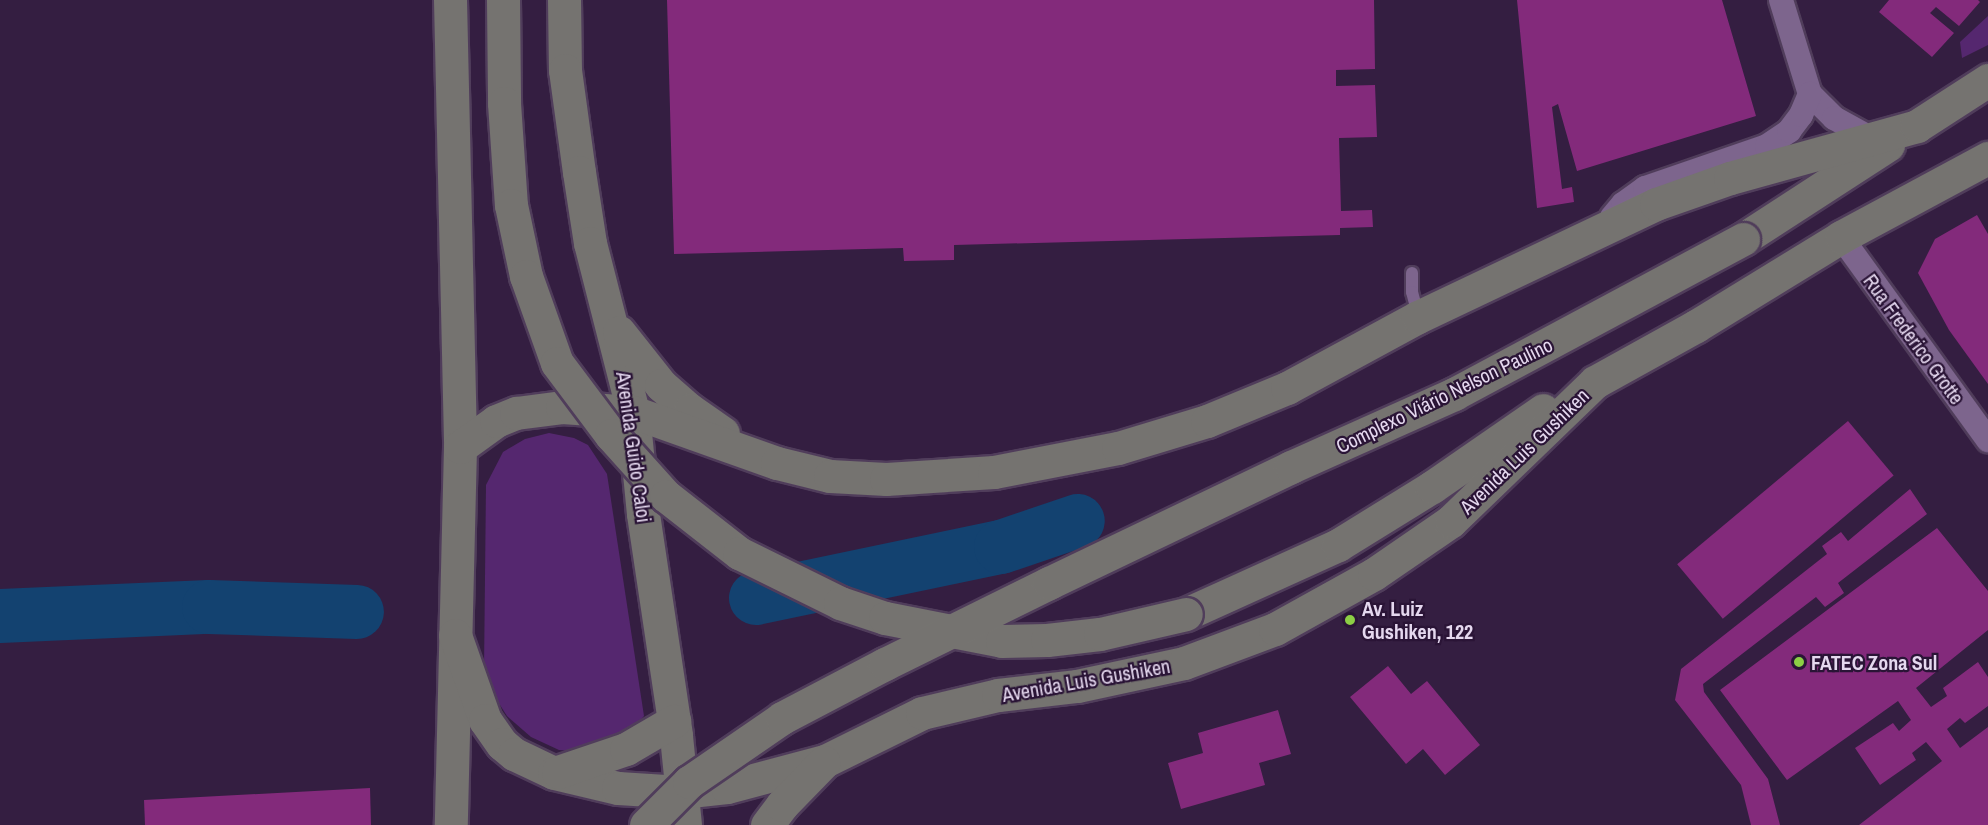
<!DOCTYPE html>
<html>
<head>
<meta charset="utf-8">
<style>
	body { margin:0 }
	#map { position:relative; width:1988px; height:825px; overflow:hidden; background:#341e41; font-family:"Archivo Narrow",sans-serif }
	div>[style] { position:absolute }
	.green>* { inset:0; background:#55276f }
	.river>* { height:54px; margin:-27px; padding:0 27px; transform-origin:27px; border-radius:27px; background:#134270 }
	.building>* { inset:0; background:#832a7b; transform-origin:0 0 }
	.roads { filter:drop-shadow(2px 0 #503d5b) drop-shadow(-2px 0 #503d5b) drop-shadow(0 2px #503d5b) drop-shadow(0 -2px #503d5b) }
	.service>* { height:12px; margin:-6px; padding:0 6px; transform-origin:6px; border-radius:6px; background:#7d658d }
	.minor>* { height:24px; margin:-12px; padding:0 12px; transform-origin:12px; border-radius:12px; background:#7d658d }
	.secondary>* { height:33px; margin:-16.5px; padding:0 16.5px; transform-origin:16.5px; border-radius:16.5px; background:#757370 }
	.bridges { filter:drop-shadow(2px 0 #503d5b) drop-shadow(-2px 0 #503d5b) drop-shadow(0 2px #503d5b) drop-shadow(0 -2px #503d5b) }
	.secondary-bridge>* { height:33px; margin:-16.5px; padding:0 16.5px; transform-origin:16.5px; border-radius:16.5px; background:#757370 }
	.dots>* { width:16px; height:16px; translate:-50% -50%; box-sizing:border-box; border:3px solid #2a1436; border-radius:50% }
	span { translate:-50% -50%; white-space:nowrap; text-align:center; line-height:1.15; -webkit-text-stroke:4.5px #2a1436; paint-order:stroke }
	.street-label { font-size:20px; color:#e5d8ef }
	.poi-label { font-size:20px; color:#e5d8ef; font-weight:700 }
	.left { translate:0 -50%; text-align:left }
</style>
</head>
<body>
<div id="map">
	<div class="green">
		<div style="clip-path:polygon(1988px 16px,1988px 45px,1962px 58px,1960px 42px)"></div>
		<div style="clip-path:polygon(549px 433px,574px 438px,588px 445px,607px 474px,644px 716px,632px 730px,581px 752px,559px 750px,531px 737px,507px 716px,493px 694px,484px 670px,486px 485px,503px 452px,525px 439px)"></div>
	</div>
	<div class="river">
		<div style="left:756px;top:598px;width:250px;rotate:-11.8deg"></div>
		<div style="left:1001px;top:547px;width:81px;rotate:-18.7deg"></div>
		<div style="left:0;top:616px;width:209px;rotate:-2.5deg"></div>
		<div style="left:209px;top:607px;width:148px;rotate:1.9deg"></div>
	</div>
	<div class="building">
		<div style="clip-path:polygon(667px 0,1374px 0,1375px 69px,1336px 70px,1336px 86px,1375px 85px,1377px 137px,1339px 138px,1341px 211px,1372px 210px,1373px 227px,1340px 228px,1340px 235px,954px 245px,954px 260px,904px 261px,903px 248px,674px 254px)"></div>
		<div style="clip-path:polygon(1517px 0,1722px 0,1756px 116px,1577px 171px,1558px 104px,1552px 107px,1562px 189px,1572px 187px,1574px 202px,1537px 208px)"></div>
		<div style="clip-path:polygon(1889px 0,1978px 0,1980px 2px,1959px 26px,1936px 7px,1930px 13px,1954px 33px,1932px 57px,1879px 12px)"></div>
		<div style="clip-path:polygon(1977px 215px,1988px 234px,1988px 384px,1949px 330px,1918px 273px,1935px 239px)"></div>
		<div style="left:1848px;top:421px;width:71px;height:223px;rotate:50deg"></div>
		<div style="clip-path:polygon(1910px 489px,1927px 514px,1838px 583px,1844px 593px,1825px 607px,1816px 597px,1703px 684px,1704px 692px,1768px 779px,1780px 825px,1751px 825px,1741px 785px,1675px 700px,1681px 669px,1827px 554px,1822px 546px,1841px 532px,1848px 541px)"></div>
		<div style="clip-path:polygon(1937px 528px,1988px 591px,1988px 630px,1916px 688px,1931px 707px,1947px 696px,1943px 688px,1978px 662px,1988px 677px,1988px 706px,1965px 723px,1960px 718px,1947px 729px,1960px 748px,1988px 727px,1988px 825px,1859px 825px,1942px 761px,1926px 742px,1912px 753px,1916px 760px,1880px 785px,1855px 748px,1893px 723px,1899px 731px,1911px 720px,1898px 701px,1787px 780px,1720px 690px)"></div>
		<div style="clip-path:polygon(1388px 666px,1411px 694px,1427px 681px,1480px 745px,1445px 775px,1423px 749px,1406px 764px,1350px 697px)"></div>
		<div style="clip-path:polygon(1278px 710px,1291px 754px,1259px 763px,1265px 785px,1181px 809px,1168px 763px,1203px 753px,1198px 733px)"></div>
		<div style="clip-path:polygon(370px 788px,371px 825px,145px 825px,144px 800px)"></div>
	</div>
	<div class="roads">
		<div class="service">
			<div style="left:1412px;top:273px;width:19px;rotate:90deg"></div>
			<div style="left:1412px;top:292px;width:24px;rotate:75deg"></div>
		</div>
		<div class="minor">
			<div style="left:1781px;top:0;width:98px;rotate:72.9deg"></div>
			<div style="left:1810px;top:94px;width:34px;rotate:45deg"></div>
			<div style="left:1834px;top:118px;width:43px;rotate:28.9deg"></div>
			<div style="left:1612px;top:217px;width:17px;rotate:-50deg"></div>
			<div style="left:1623px;top:204px;width:27px;rotate:-36deg"></div>
			<div style="left:1645px;top:188px;width:129px;rotate:-19deg"></div>
			<div style="left:1767px;top:146px;width:27px;rotate:-34deg"></div>
			<div style="left:1789px;top:131px;width:20px;rotate:-53deg"></div>
			<div style="left:1801px;top:115px;width:23px;rotate:-67deg"></div>
			<div style="left:1841px;top:237px;width:251px;rotate:54.1deg"></div>
		</div>
		<div class="secondary">
			<div style="left:450px;top:0;width:447px;rotate:88.7deg"></div>
			<div style="left:460px;top:447px;width:378px;rotate:91.4deg"></div>
			<div style="left:564px;top:0;width:70px;rotate:89.2deg"></div>
			<div style="left:565px;top:70px;width:103px;rotate:82.2deg"></div>
			<div style="left:579px;top:172px;width:72px;rotate:81.2deg"></div>
			<div style="left:590px;top:243px;width:174px;rotate:75.7deg"></div>
			<div style="left:633px;top:412px;width:102px;rotate:84.4deg"></div>
			<div style="left:643px;top:514px;width:224px;rotate:81.5deg"></div>
			<div style="left:676px;top:736px;width:89px;rotate:84.2deg"></div>
			<div style="left:1743px;top:239px;width:173px;rotate:-33deg"></div>
			<div style="left:619px;top:332px;width:68px;rotate:51.6deg"></div>
			<div style="left:661px;top:385px;width:38px;rotate:41deg"></div>
			<div style="left:690px;top:410px;width:40px;rotate:34.9deg"></div>
			<div style="left:460px;top:447px;width:44px;rotate:-35.8deg"></div>
			<div style="left:496px;top:421px;width:22px;rotate:-22deg"></div>
			<div style="left:516px;top:413px;width:46px;rotate:-7.4deg"></div>
			<div style="left:562px;top:407px;width:71px;rotate:4deg"></div>
			<div style="left:633px;top:412px;width:153px;rotate:19.5deg"></div>
			<div style="left:777px;top:463px;width:55px;rotate:13.8deg"></div>
			<div style="left:830px;top:476px;width:56px;rotate:3.1deg"></div>
			<div style="left:886px;top:479px;width:108px;rotate:-3.7deg"></div>
			<div style="left:994px;top:472px;width:126px;rotate:-11deg"></div>
			<div style="left:1118px;top:448px;width:93px;rotate:-16.9deg"></div>
			<div style="left:1207px;top:421px;width:87px;rotate:-22.4deg"></div>
			<div style="left:1287px;top:388px;width:149px;rotate:-28.5deg"></div>
			<div style="left:1418px;top:317px;width:263px;rotate:-25.4deg"></div>
			<div style="left:1656px;top:204px;width:78px;rotate:-19.4deg"></div>
			<div style="left:1730px;top:178px;width:194px;rotate:-15.5deg"></div>
			<div style="left:1917px;top:126px;width:85px;rotate:-32.9deg"></div>
			<div style="left:1186px;top:614px;width:167px;rotate:-24.4deg"></div>
			<div style="left:1338px;top:545px;width:110px;rotate:-31.7deg"></div>
			<div style="left:1432px;top:487px;width:135px;rotate:-34.7deg"></div>
			<div style="left:455px;top:635px;width:90px;rotate:70.6deg"></div>
			<div style="left:485px;top:720px;width:29px;rotate:55deg"></div>
			<div style="left:502px;top:744px;width:16px;rotate:40deg"></div>
			<div style="left:514px;top:754px;width:44px;rotate:25.4deg"></div>
			<div style="left:554px;top:773px;width:66px;rotate:13.2deg"></div>
			<div style="left:618px;top:788px;width:63px;rotate:3.6deg"></div>
			<div style="left:681px;top:792px;width:46px;rotate:-6.2deg"></div>
			<div style="left:727px;top:787px;width:101px;rotate:-14.9deg"></div>
			<div style="left:825px;top:761px;width:108px;rotate:-26.3deg"></div>
			<div style="left:922px;top:713px;width:78px;rotate:-13.3deg"></div>
			<div style="left:998px;top:695px;width:80px;rotate:-6.5deg"></div>
			<div style="left:1077px;top:686px;width:109px;rotate:-12.1deg"></div>
			<div style="left:1184px;top:663px;width:97px;rotate:-20.5deg"></div>
			<div style="left:1275px;top:629px;width:113px;rotate:-29.1deg"></div>
			<div style="left:1374px;top:574px;width:93px;rotate:-34.5deg"></div>
			<div style="left:1451px;top:521px;width:200px;rotate:-44deg"></div>
			<div style="left:1595px;top:382px;width:115px;rotate:-29deg"></div>
			<div style="left:1696px;top:326px;width:170px;rotate:-31.5deg"></div>
			<div style="left:1841px;top:237px;width:167px;rotate:-28.3deg"></div>
			<div style="left:558px;top:772px;width:72px;rotate:-18.7deg"></div>
			<div style="left:626px;top:749px;width:56px;rotate:-30.3deg"></div>
			<div style="left:767px;top:825px;width:25px;rotate:-53deg"></div>
			<div style="left:782px;top:805px;width:60px;rotate:-45.7deg"></div>
		</div>
	</div>
	<div class="bridges">
		<div class="secondary-bridge">
			<div style="left:503px;top:0;width:103px;rotate:89.4deg"></div>
			<div style="left:504px;top:103px;width:102px;rotate:86.1deg"></div>
			<div style="left:511px;top:205px;width:73px;rotate:78.1deg"></div>
			<div style="left:526px;top:276px;width:92px;rotate:70.4deg"></div>
			<div style="left:557px;top:363px;width:90px;rotate:53.1deg"></div>
			<div style="left:611px;top:435px;width:82px;rotate:48deg"></div>
			<div style="left:666px;top:496px;width:93px;rotate:38deg"></div>
			<div style="left:739px;top:553px;width:113px;rotate:26.3deg"></div>
			<div style="left:840px;top:603px;width:47px;rotate:18.4deg"></div>
			<div style="left:885px;top:618px;width:119px;rotate:11.1deg"></div>
			<div style="left:1002px;top:641px;width:45px;rotate:-1.3deg"></div>
			<div style="left:1047px;top:640px;width:53px;rotate:-6.5deg"></div>
			<div style="left:1100px;top:634px;width:88px;rotate:-13.1deg"></div>
			<div style="left:646px;top:825px;width:61px;rotate:-45deg"></div>
			<div style="left:689px;top:782px;width:113px;rotate:-34.5deg"></div>
			<div style="left:782px;top:718px;width:116px;rotate:-27.7deg"></div>
			<div style="left:885px;top:664px;width:183px;rotate:-26.3deg"></div>
			<div style="left:1049px;top:583px;width:268px;rotate:-25.6deg"></div>
			<div style="left:1291px;top:467px;width:179px;rotate:-24.1deg"></div>
			<div style="left:1454px;top:394px;width:328px;rotate:-28.2deg"></div>
		</div>
	</div>
	<div class="dots">
		<div style="left:1350px;top:620px;background:#8cce45"></div>
		<div style="left:1799px;top:662px;background:#8cce45"></div>
	</div>
	<div class="street-label">
		<span style="left:1914px;top:339px;rotate:54deg">Rua Frederico Grotte</span>
		<span style="left:1444px;top:395px;rotate:-26deg">Complexo Viário Nelson Paulino</span>
		<span style="left:634px;top:447px;rotate:82deg">Avenida Guido Caloi</span>
		<span style="left:1524px;top:451px;rotate:-44deg">Avenida Luis Gushiken</span>
		<span style="left:1086px;top:680px;rotate:-10deg">Avenida Luis Gushiken</span>
	</div>
	<div class="poi-label">
		<span class="left" style="left:1362px;top:620px">Av. Luiz<br>Gushiken, 122</span>
		<span class="left" style="left:1811px;top:662px">FATEC Zona Sul</span>
	</div>
</div>
</body>
</html>
